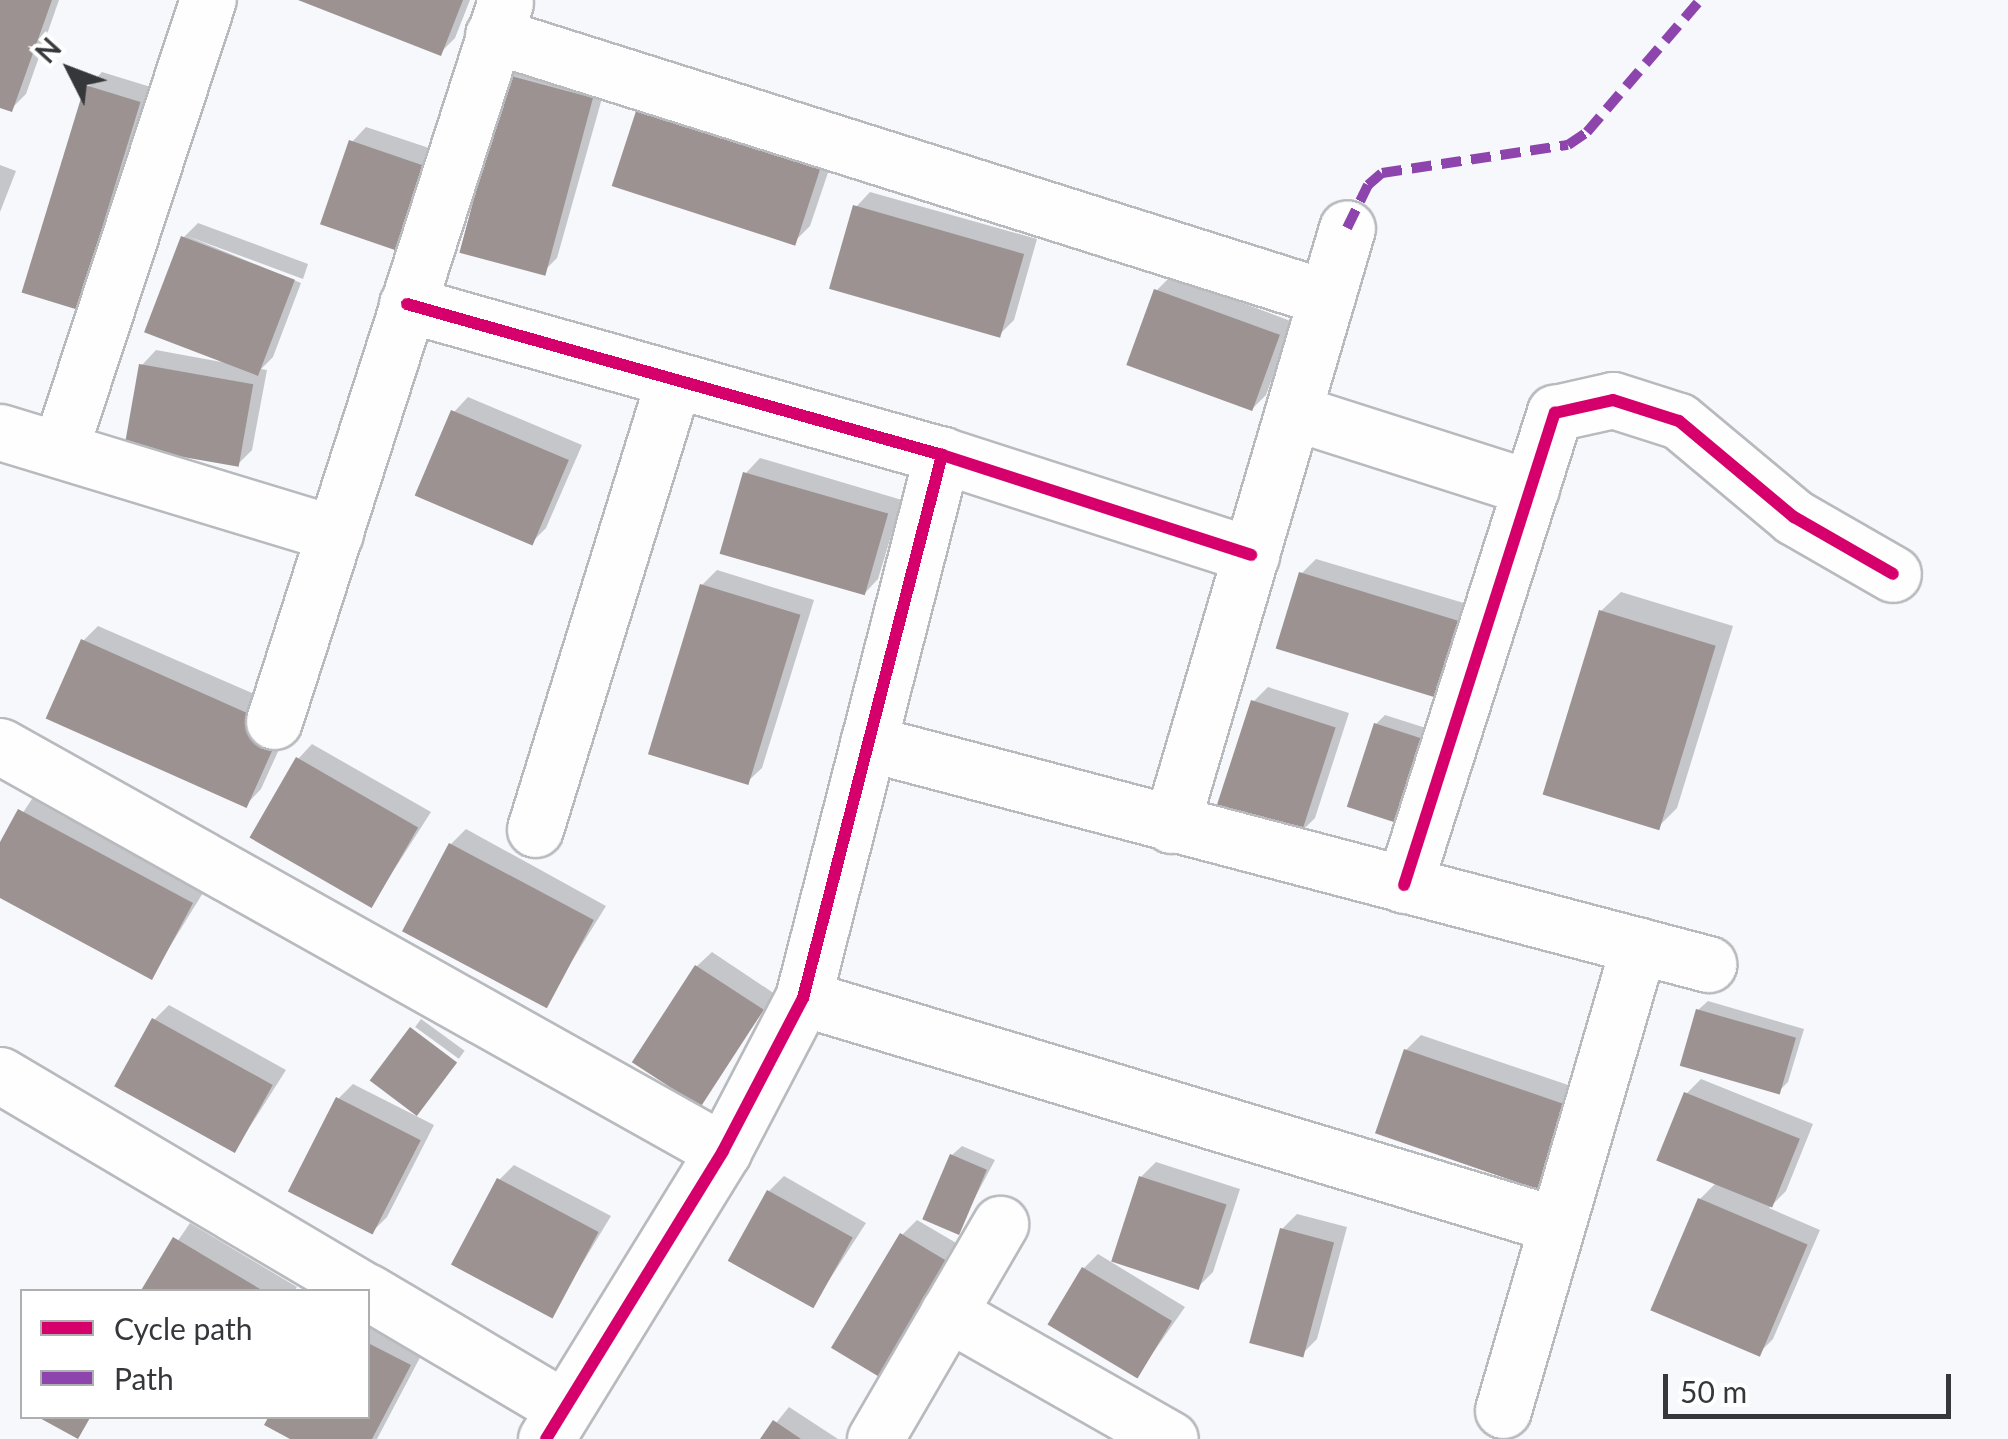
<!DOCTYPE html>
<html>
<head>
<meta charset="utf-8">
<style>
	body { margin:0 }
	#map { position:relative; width:2008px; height:1439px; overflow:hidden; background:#f6f8fc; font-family:Lato,sans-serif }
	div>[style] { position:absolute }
	.shadow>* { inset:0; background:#0003; transform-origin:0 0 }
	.building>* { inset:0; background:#9c9292; transform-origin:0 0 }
	.roads { filter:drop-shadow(2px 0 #b8babe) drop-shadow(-2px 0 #b8babe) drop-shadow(0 2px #b8babe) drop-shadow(0 -2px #b8babe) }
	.minor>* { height:55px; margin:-27.5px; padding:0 27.5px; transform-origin:27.5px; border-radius:27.5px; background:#fefeff }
	.quiet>* { height:10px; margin-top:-5px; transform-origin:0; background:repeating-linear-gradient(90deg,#8e44ad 0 20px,transparent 0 30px) }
	.cycleway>* { height:12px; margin:-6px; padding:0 6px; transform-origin:6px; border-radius:6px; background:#d6006c }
	span { translate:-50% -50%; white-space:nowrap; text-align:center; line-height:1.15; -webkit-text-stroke:10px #fff; paint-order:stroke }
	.legend { position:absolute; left:20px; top:1289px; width:350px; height:130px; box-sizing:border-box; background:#fff; border:2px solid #aeafb1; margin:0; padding:12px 18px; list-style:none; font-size:30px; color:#35373b }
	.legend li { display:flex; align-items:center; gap:20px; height:50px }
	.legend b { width:50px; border:2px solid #aeafb1 }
	.north { position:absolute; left:20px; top:20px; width:100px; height:100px; -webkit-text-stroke:8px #fff; paint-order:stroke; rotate:312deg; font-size:28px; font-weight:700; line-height:40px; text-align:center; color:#35373b }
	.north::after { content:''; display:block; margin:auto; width:35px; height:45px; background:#35373b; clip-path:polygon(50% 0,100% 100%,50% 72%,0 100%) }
	.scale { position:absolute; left:1663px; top:1374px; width:288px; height:45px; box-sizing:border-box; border:5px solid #35373b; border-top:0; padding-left:12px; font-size:30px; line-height:35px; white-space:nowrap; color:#35373b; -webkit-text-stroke:8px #fff; paint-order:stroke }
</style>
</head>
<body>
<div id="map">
	<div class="shadow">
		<div style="clip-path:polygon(0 0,59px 0,26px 94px,11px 109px,0 105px)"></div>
		<div style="clip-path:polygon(304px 0,470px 0,455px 38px,440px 53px)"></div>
		<div style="clip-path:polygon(524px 61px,606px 84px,557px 258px,542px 273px,509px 76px)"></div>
		<div style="clip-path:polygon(102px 72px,154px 88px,91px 292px,76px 307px,88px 87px)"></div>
		<div style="clip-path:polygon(366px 127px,441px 152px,414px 233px,352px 142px)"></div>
		<div style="clip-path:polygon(835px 152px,810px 226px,795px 241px,616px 184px)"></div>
		<div style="clip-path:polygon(0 165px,16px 171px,0 212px)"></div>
		<div style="clip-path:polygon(870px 192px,1037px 239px,1014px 320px,999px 335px,856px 207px)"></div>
		<div style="clip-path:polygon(198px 223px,308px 264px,303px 279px,187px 236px,301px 283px,273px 357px,261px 369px,267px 370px,252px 450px,237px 465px,142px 365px,156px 350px,227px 363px,183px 238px)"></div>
		<div style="clip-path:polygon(1171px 276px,1293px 322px,1266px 395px,1251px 410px,1156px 291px)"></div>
		<div style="clip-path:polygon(468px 397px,582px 445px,546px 528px,531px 543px,454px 412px)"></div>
		<div style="clip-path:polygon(760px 458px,902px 500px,878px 579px,864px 594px,746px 473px)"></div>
		<div style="clip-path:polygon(1316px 559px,1474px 606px,1452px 680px,1301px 574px)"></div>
		<div style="clip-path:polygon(717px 570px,814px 600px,762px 768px,747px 782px,702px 585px)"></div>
		<div style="clip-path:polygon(1621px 592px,1733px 626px,1677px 808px,1658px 827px,1601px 611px)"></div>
		<div style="clip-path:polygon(98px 626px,296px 712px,261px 789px,247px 804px,83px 641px)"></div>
		<div style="clip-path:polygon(1268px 687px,1349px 713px,1315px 818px,1300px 833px,1254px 701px)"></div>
		<div style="clip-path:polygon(1385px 715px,1451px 736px,1425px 817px,1376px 724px)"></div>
		<div style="clip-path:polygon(312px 744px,431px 812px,372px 904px,298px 759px)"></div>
		<div style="clip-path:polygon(34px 796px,206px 888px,151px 977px,0 895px,0 847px)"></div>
		<div style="clip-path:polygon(466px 829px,606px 906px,544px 1006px,451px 844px)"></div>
		<div style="clip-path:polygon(712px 952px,775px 994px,698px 1104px,697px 966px)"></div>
		<div style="clip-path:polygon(1708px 1001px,1804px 1029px,1788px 1082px,1778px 1092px,1698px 1010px)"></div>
		<div style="clip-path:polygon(169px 1005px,286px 1070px,235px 1150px,154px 1020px)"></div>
		<div style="left:421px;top:1019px;width:54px;height:10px;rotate:36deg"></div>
		<div style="clip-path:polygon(1421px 1035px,1580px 1089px,1552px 1171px,1537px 1186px,1406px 1050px)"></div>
		<div style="clip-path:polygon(1701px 1079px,1813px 1124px,1786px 1191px,1769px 1208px,1820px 1230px,1773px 1339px,1758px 1354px,1700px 1199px,1716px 1183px,1686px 1094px)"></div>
		<div style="clip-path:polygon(353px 1084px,434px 1125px,387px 1217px,372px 1232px,339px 1098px)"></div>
		<div style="clip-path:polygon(962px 1146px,995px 1160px,957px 1231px,952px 1155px)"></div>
		<div style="clip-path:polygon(1156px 1162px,1240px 1189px,1213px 1272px,1198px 1287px,1141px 1177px)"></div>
		<div style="clip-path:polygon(514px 1165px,611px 1216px,551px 1315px,499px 1180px)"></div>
		<div style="clip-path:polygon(784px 1176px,866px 1223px,813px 1305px,769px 1191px)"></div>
		<div style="clip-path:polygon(1297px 1214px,1347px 1227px,1317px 1339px,1302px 1354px,1282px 1229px)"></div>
		<div style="clip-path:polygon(917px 1220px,975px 1254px,836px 1348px,902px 1235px)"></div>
		<div style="clip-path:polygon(190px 1223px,297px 1287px,294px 1292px,143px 1292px)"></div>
		<div style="clip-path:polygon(1098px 1254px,1185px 1307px,1136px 1377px,1084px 1268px)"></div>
		<div style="clip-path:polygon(368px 1321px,424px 1350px,377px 1439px,296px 1439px,368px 1416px)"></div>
		<div style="clip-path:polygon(789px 1407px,838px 1439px,763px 1439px)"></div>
	</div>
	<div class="building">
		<div style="clip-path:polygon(0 0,52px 0,12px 112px,0 108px)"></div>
		<div style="clip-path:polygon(298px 0,463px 0,441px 56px)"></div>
		<div style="left:507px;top:75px;width:89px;height:184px;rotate:15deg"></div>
		<div style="left:85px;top:85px;width:58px;height:217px;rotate:17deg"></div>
		<div style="left:637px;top:108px;width:193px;height:82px;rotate:18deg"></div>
		<div style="left:349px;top:140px;width:83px;height:89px;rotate:19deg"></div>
		<div style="left:853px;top:205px;width:178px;height:87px;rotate:16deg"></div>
		<div style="left:181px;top:236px;width:122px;height:103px;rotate:21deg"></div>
		<div style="left:1154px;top:289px;width:134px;height:81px;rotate:20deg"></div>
		<div style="left:139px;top:364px;width:116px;height:84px;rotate:10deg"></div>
		<div style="left:451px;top:410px;width:128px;height:93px;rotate:23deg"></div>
		<div style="left:743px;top:472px;width:151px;height:85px;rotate:16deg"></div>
		<div style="left:1299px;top:572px;width:169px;height:80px;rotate:17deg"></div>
		<div style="left:700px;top:584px;width:105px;height:178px;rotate:17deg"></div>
		<div style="left:1599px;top:610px;width:122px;height:193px;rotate:17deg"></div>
		<div style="left:81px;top:639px;width:220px;height:87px;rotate:24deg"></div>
		<div style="left:1251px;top:700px;width:89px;height:114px;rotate:18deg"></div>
		<div style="left:1374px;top:723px;width:72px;height:88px;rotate:18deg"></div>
		<div style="left:296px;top:757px;width:141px;height:93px;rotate:30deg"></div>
		<div style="clip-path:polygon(18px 809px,193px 903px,152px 980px,0 898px,0 842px)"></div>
		<div style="left:449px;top:843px;width:164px;height:100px;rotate:28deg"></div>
		<div style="left:695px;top:965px;width:82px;height:116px;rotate:33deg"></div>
		<div style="left:1696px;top:1009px;width:104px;height:59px;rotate:16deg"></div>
		<div style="left:152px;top:1018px;width:138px;height:78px;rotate:29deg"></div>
		<div style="left:410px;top:1027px;width:59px;height:67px;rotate:37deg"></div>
		<div style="left:1404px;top:1049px;width:172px;height:89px;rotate:19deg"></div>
		<div style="left:1684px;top:1092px;width:125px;height:74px;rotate:22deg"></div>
		<div style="left:336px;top:1097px;width:95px;height:106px;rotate:27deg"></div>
		<div style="left:950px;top:1154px;width:40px;height:71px;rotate:23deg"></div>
		<div style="left:1139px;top:1176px;width:92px;height:90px;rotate:18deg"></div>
		<div style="left:497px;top:1178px;width:115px;height:98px;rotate:28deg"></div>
		<div style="left:767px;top:1190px;width:98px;height:81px;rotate:29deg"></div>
		<div style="left:1698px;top:1198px;width:119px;height:122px;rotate:23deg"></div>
		<div style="left:1280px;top:1228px;width:56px;height:119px;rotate:15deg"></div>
		<div style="left:900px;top:1233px;width:72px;height:134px;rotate:31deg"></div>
		<div style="clip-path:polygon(173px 1237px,265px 1292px,140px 1292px)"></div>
		<div style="left:1082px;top:1267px;width:105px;height:67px;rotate:31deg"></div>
		<div style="clip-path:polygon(368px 1343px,411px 1365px,372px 1439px,290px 1439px,264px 1425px,269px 1416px,368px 1416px)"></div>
		<div style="clip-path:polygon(36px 1416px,91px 1416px,78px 1439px)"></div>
		<div style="clip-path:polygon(773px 1420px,801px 1439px,760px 1439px)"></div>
	</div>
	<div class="roads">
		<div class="minor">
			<div style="left:493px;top:35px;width:874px;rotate:17.5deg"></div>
			<div style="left:407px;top:304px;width:556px;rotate:15.76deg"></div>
			<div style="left:942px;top:455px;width:325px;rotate:17.9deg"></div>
			<div style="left:1293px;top:412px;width:250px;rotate:17.7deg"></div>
			<div style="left:0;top:432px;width:350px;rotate:16.9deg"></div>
			<div style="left:61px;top:446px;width:470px;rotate:-71.8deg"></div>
			<div style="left:274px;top:721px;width:754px;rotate:-72.17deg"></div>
			<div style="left:868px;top:743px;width:869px;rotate:14.74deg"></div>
			<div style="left:0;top:746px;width:829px;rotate:29.26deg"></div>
			<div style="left:1171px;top:825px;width:622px;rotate:-73.57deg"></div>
			<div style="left:535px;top:829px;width:470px;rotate:-72.8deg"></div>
			<div style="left:1404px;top:885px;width:496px;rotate:-72.3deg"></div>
			<div style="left:1555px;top:413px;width:59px;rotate:-12.6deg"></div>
			<div style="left:1613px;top:400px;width:69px;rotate:17.7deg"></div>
			<div style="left:1679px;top:421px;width:150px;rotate:39.9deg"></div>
			<div style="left:1794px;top:517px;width:114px;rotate:29.9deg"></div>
			<div style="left:803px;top:998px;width:787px;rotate:16.75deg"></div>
			<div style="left:0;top:1075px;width:426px;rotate:30.6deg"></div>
			<div style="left:368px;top:1292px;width:228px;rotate:30.6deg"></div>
			<div style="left:948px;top:1313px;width:255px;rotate:29.6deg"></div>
			<div style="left:1503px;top:1410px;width:484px;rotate:-73.7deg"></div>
			<div style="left:546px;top:1439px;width:338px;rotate:-58.4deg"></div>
			<div style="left:723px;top:1151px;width:173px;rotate:-62.4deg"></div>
			<div style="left:803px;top:998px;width:561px;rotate:-75.64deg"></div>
			<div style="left:875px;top:1439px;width:249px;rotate:-59.8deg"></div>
		</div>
	</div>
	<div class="quiet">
		<div style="left:1347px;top:228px;width:48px;rotate:-64deg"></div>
		<div style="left:1368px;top:185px;width:18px;rotate:-41deg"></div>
		<div style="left:1382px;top:173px;width:188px;rotate:-8.6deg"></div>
		<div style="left:1568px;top:145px;width:23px;rotate:-34deg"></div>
		<div style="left:1587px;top:132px;width:174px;rotate:-49.4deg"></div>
	</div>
	<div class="cycleway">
		<div style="left:407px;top:304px;width:556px;rotate:15.76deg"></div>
		<div style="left:942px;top:455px;width:325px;rotate:17.9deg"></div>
		<div style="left:1404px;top:885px;width:496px;rotate:-72.3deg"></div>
		<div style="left:1555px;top:413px;width:59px;rotate:-12.6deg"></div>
		<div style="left:1613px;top:400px;width:69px;rotate:17.7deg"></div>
		<div style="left:1679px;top:421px;width:150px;rotate:39.9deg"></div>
		<div style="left:1794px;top:517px;width:114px;rotate:29.9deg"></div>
		<div style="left:546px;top:1439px;width:338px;rotate:-58.4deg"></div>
		<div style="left:723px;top:1151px;width:173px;rotate:-62.4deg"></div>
		<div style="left:803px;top:998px;width:561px;rotate:-75.64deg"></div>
	</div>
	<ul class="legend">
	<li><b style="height:12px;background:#d6006c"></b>Cycle path</li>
	<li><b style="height:12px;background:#8e44ad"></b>Path</li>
	</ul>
	<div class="north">N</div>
	<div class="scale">50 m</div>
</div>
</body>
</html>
